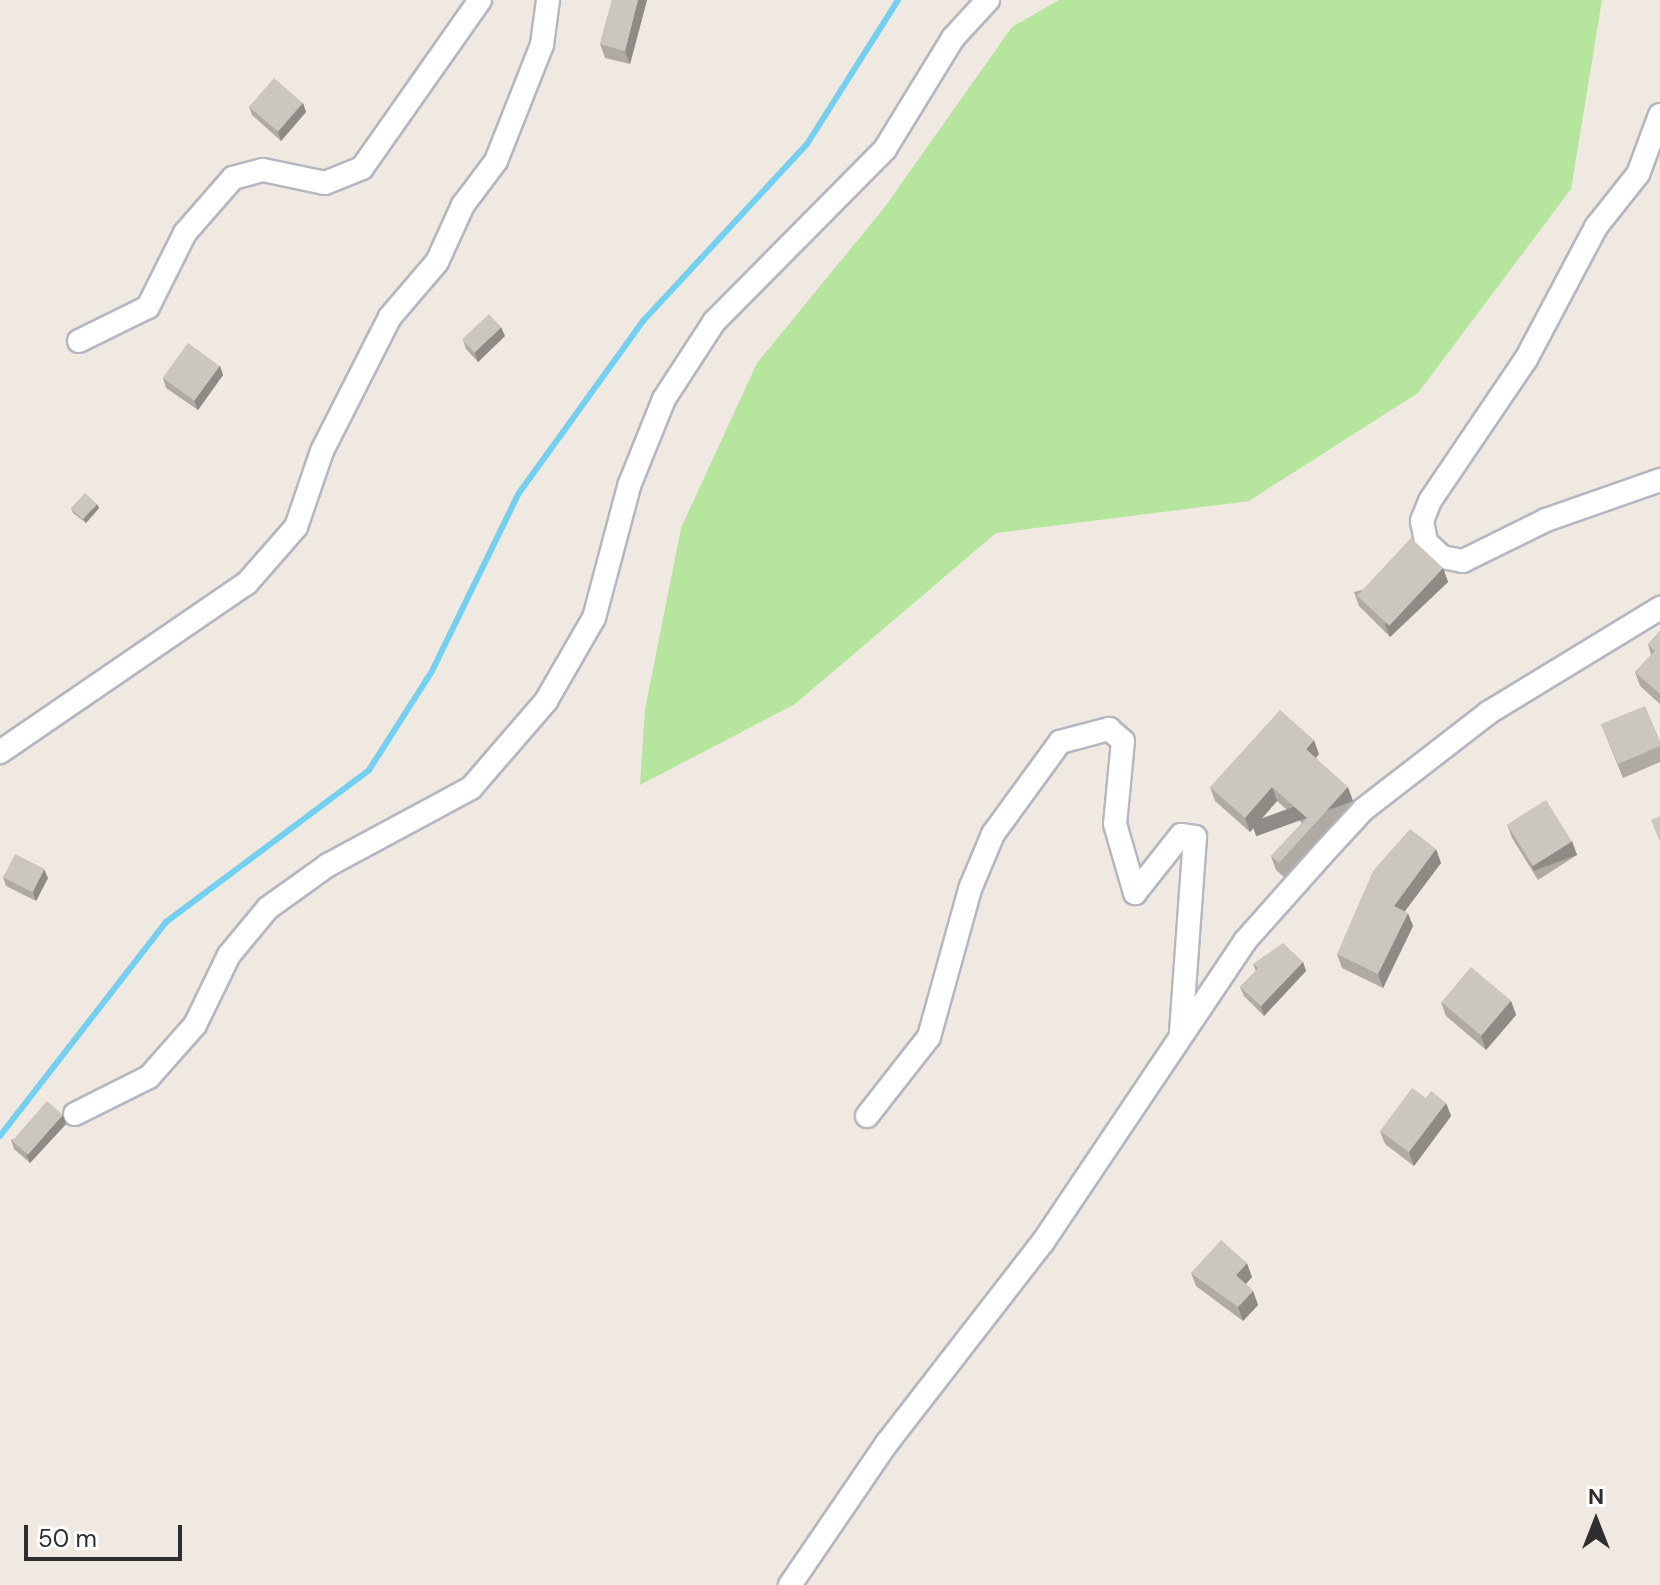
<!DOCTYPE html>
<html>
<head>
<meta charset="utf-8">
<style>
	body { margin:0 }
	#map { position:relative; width:1660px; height:1585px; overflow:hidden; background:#efe9e1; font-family:"DM Sans",sans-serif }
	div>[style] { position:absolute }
	.green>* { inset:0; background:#b6e59e }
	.stream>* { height:6px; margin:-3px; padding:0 3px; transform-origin:3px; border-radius:3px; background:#75cff0 }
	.roads { filter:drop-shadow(2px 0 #b4b7c1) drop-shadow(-2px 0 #b4b7c1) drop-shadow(0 2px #b4b7c1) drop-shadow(0 -2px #b4b7c1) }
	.minor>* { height:22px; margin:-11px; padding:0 11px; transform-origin:11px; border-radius:11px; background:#fff }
	.wall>* { inset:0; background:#afaba4 }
	.shaded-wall>* { inset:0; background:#8e8b86; transform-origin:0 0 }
	.building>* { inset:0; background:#cbc7bf; transform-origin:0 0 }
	span { translate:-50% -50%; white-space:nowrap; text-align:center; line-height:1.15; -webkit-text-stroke:8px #fff; paint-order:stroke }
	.north { position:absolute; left:1556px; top:1481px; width:80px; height:80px; -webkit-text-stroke:6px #fff; paint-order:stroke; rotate:0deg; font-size:22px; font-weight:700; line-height:32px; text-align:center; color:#2e2e2e }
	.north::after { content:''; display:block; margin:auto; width:28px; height:36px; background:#2e2e2e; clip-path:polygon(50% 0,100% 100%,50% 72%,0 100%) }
	.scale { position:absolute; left:24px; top:1525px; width:158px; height:36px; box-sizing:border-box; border:4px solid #2e2e2e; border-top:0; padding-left:10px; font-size:24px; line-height:28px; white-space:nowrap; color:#2e2e2e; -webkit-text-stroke:6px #fff; paint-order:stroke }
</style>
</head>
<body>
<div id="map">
	<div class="green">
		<div style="clip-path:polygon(1059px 0,1602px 0,1571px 189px,1418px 393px,1249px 501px,996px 533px,795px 704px,640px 785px,645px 709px,681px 528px,757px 363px,884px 208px,1012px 27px)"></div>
	</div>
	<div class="stream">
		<div style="left:0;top:1136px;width:271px;rotate:-52.2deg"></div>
		<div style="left:166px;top:922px;width:254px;rotate:-36.8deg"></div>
		<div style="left:369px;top:770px;width:117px;rotate:-57.5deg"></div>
		<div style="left:432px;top:671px;width:198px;rotate:-64deg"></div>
		<div style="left:519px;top:493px;width:212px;rotate:-54.2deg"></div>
		<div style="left:643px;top:321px;width:241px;rotate:-47.2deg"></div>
		<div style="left:807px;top:144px;width:170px;rotate:-57.7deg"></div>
	</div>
	<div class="roads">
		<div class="minor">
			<div style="left:1660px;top:115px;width:63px;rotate:110.4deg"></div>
			<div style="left:1638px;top:174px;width:68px;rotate:128.4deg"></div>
			<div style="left:1596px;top:227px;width:149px;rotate:117.9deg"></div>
			<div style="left:1526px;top:359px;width:171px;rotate:124.1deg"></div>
			<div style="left:1430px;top:501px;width:22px;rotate:112deg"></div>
			<div style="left:1422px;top:521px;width:21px;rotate:79deg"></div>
			<div style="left:1426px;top:542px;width:22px;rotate:43deg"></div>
			<div style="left:1442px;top:557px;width:21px;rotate:11deg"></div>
			<div style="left:1463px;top:561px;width:93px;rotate:-26.3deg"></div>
			<div style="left:1546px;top:520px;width:121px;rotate:-19.3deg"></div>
			<div style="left:79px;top:341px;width:77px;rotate:-26.2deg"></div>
			<div style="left:148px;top:307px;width:83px;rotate:-63.4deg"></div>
			<div style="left:185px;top:233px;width:73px;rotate:-48.9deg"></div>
			<div style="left:233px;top:178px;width:31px;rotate:-15deg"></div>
			<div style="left:263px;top:170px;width:63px;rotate:11.8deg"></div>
			<div style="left:325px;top:183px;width:40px;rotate:-22deg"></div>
			<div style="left:362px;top:168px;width:205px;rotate:-54.9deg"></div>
			<div style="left:0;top:752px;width:299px;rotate:-34.4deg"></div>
			<div style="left:247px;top:583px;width:74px;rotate:-48.8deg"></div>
			<div style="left:296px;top:527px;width:80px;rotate:-71.1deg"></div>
			<div style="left:322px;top:451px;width:150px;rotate:-63.1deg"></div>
			<div style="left:390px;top:317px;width:72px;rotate:-49.5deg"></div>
			<div style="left:437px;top:262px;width:63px;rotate:-65.5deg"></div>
			<div style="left:463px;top:205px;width:55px;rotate:-53.1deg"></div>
			<div style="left:496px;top:161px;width:125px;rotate:-68.4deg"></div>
			<div style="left:542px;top:45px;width:45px;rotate:-82.4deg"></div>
			<div style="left:75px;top:1114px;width:83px;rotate:-26.6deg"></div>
			<div style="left:149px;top:1077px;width:69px;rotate:-48.5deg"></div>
			<div style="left:195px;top:1025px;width:78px;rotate:-64.1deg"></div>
			<div style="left:229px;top:955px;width:61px;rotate:-50.3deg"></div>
			<div style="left:268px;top:908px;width:74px;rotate:-35.6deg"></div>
			<div style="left:328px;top:865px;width:162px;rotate:-28.3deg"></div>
			<div style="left:471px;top:788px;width:115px;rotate:-49.2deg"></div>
			<div style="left:546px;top:701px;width:96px;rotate:-60deg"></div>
			<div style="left:594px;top:618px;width:137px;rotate:-75.1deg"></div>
			<div style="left:629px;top:486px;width:94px;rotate:-68.1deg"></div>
			<div style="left:664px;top:399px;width:92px;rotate:-57deg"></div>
			<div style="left:714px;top:322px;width:243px;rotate:-45.3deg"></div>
			<div style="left:885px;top:149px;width:130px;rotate:-58.5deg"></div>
			<div style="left:953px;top:38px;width:52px;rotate:-47.4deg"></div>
			<div style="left:867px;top:1116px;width:100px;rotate:-51.9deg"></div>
			<div style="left:929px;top:1037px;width:154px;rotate:-74.5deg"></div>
			<div style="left:970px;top:889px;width:60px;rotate:-67.3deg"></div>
			<div style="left:993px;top:834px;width:114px;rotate:-53.9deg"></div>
			<div style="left:1060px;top:742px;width:51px;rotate:-14.9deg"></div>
			<div style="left:1109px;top:729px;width:18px;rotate:41deg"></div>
			<div style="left:1123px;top:741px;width:83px;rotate:95.5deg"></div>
			<div style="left:1115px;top:824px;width:72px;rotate:73.8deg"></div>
			<div style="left:1135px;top:893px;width:74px;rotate:-51.6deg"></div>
			<div style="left:1181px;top:835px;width:14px;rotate:8deg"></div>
			<div style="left:1195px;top:837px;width:197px;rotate:94.1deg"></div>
			<div style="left:790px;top:1585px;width:172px;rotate:-55.7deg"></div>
			<div style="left:887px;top:1443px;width:254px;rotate:-52.2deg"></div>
			<div style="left:1043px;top:1242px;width:362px;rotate:-56.1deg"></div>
			<div style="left:1245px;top:941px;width:123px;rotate:-48.3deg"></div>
			<div style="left:1327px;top:849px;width:54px;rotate:-47.2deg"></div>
			<div style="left:1364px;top:809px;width:157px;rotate:-37.7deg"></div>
			<div style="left:1488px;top:713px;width:202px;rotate:-31.4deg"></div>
		</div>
	</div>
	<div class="wall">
		<div style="clip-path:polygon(612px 0,647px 0,630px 64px,605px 58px,600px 44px)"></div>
		<div style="clip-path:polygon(303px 103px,306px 112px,281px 141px,252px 115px,249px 106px)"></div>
		<div style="clip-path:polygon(505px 336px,478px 362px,466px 349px,463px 340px)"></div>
		<div style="clip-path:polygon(220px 366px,223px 375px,198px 410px,166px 388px,163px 378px)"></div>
		<div style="clip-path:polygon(71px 508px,99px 508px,86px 523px,73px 513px)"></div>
		<div style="clip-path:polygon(1443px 568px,1448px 582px,1390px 637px,1359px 606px,1354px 592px)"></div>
		<div style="clip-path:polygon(1660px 631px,1660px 704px,1640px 686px,1635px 672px,1651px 655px,1648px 644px)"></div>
		<div style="clip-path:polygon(1601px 724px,1660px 741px,1660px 762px,1623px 778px)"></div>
		<div style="clip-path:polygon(1319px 754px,1316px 758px,1353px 801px,1284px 877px,1276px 870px,1271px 856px,1302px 823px,1277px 801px,1250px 832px,1215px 801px,1210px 787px)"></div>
		<div style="clip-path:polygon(1507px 824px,1577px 855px,1538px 880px,1512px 838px)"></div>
		<div style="clip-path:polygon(1436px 849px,1441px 863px,1405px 911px,1413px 926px,1383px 988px,1342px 968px,1337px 954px)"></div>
		<div style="clip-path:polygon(3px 877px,48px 878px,36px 901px,6px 886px)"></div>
		<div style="clip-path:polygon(1303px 962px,1306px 971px,1264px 1016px,1244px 996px,1240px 987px,1256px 971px,1253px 964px)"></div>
		<div style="clip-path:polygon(1511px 1001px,1516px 1015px,1486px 1050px,1446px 1016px,1441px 1002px)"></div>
		<div style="clip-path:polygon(1446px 1103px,1451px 1116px,1414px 1166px,1385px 1144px,1380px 1131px)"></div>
		<div style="clip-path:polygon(66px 1124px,30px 1163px,14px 1149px,11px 1140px)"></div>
		<div style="clip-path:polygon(1191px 1273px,1252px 1277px,1246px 1284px,1253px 1291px,1258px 1305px,1243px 1321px,1196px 1286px)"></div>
	</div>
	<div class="shaded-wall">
		<div style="clip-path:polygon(638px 0,647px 0,630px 64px,625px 51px)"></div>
		<div style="clip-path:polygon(303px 103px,306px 112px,281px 141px,278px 132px)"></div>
		<div style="clip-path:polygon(501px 327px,505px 336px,478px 362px,475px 353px)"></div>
		<div style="clip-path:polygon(220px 366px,223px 375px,198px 410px,194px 401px)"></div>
		<div style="clip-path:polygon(97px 504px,99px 508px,86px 523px,84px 519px)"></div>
		<div style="clip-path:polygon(1443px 568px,1448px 582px,1390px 637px,1385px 624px)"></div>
		<div style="clip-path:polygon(1314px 740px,1319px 754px,1311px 763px,1306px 749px)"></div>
		<div style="clip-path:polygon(1272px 787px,1277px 801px,1250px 832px,1245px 818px)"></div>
		<div style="left:1348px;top:787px;width:15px;height:103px;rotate:70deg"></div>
		<div style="left:1572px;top:841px;width:15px;height:46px;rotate:70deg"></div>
		<div style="clip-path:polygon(1436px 849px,1441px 863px,1399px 919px,1394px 906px)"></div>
		<div style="clip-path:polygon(44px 869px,48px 878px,36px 901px,33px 892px)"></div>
		<div style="clip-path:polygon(1408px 913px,1413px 926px,1383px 988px,1378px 974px)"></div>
		<div style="clip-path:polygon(1303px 962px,1306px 971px,1264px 1016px,1261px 1006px)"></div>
		<div style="clip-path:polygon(1511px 1001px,1516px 1015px,1486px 1050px,1481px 1036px)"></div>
		<div style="clip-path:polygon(1446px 1103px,1451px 1116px,1414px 1166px,1409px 1152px)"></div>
		<div style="clip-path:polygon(63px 1115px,66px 1124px,30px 1163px,26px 1154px)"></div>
		<div style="clip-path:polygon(1247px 1263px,1252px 1277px,1241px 1289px,1236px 1275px)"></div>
		<div style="clip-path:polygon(1253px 1291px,1258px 1305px,1243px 1321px,1238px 1307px)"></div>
	</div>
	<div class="building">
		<div style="clip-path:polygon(612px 0,638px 0,625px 51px,600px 44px)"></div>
		<div style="left:274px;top:78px;width:38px;height:38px;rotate:41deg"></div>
		<div style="left:489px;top:314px;width:18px;height:37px;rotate:47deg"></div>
		<div style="left:188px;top:343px;width:39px;height:43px;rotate:36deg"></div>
		<div style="left:85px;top:493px;width:16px;height:21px;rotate:43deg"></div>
		<div style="left:1411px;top:538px;width:44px;height:79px;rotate:43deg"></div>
		<div style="clip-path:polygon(1660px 631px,1660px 694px,1635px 672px,1655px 651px,1648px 644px)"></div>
		<div style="clip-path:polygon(1645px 706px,1660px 741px,1660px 746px,1618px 764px,1601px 724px)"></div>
		<div style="clip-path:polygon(1280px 710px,1314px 740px,1306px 749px,1348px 787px,1279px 863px,1271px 856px,1307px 818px,1272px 787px,1245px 818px,1210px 787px)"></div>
		<div style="left:1546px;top:800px;width:49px;height:46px;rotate:58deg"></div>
		<div style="clip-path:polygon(1660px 816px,1660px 842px,1651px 820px)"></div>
		<div style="clip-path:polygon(1410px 829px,1436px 849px,1394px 906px,1408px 913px,1378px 974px,1337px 954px,1373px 871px)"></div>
		<div style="left:15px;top:854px;width:33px;height:26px;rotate:27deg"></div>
		<div style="clip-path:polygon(1283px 943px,1303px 962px,1261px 1006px,1240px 987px,1258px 968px,1253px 964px)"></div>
		<div style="left:1471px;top:967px;width:52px;height:46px;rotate:40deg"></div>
		<div style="clip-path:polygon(1412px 1088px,1426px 1098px,1431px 1091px,1446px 1103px,1409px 1152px,1380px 1131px)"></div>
		<div style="left:47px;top:1101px;width:21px;height:53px;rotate:41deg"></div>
		<div style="clip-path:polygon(1221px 1240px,1247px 1263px,1236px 1275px,1253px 1291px,1238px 1307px,1191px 1273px)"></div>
	</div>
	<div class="north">N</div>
	<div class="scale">50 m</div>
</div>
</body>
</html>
